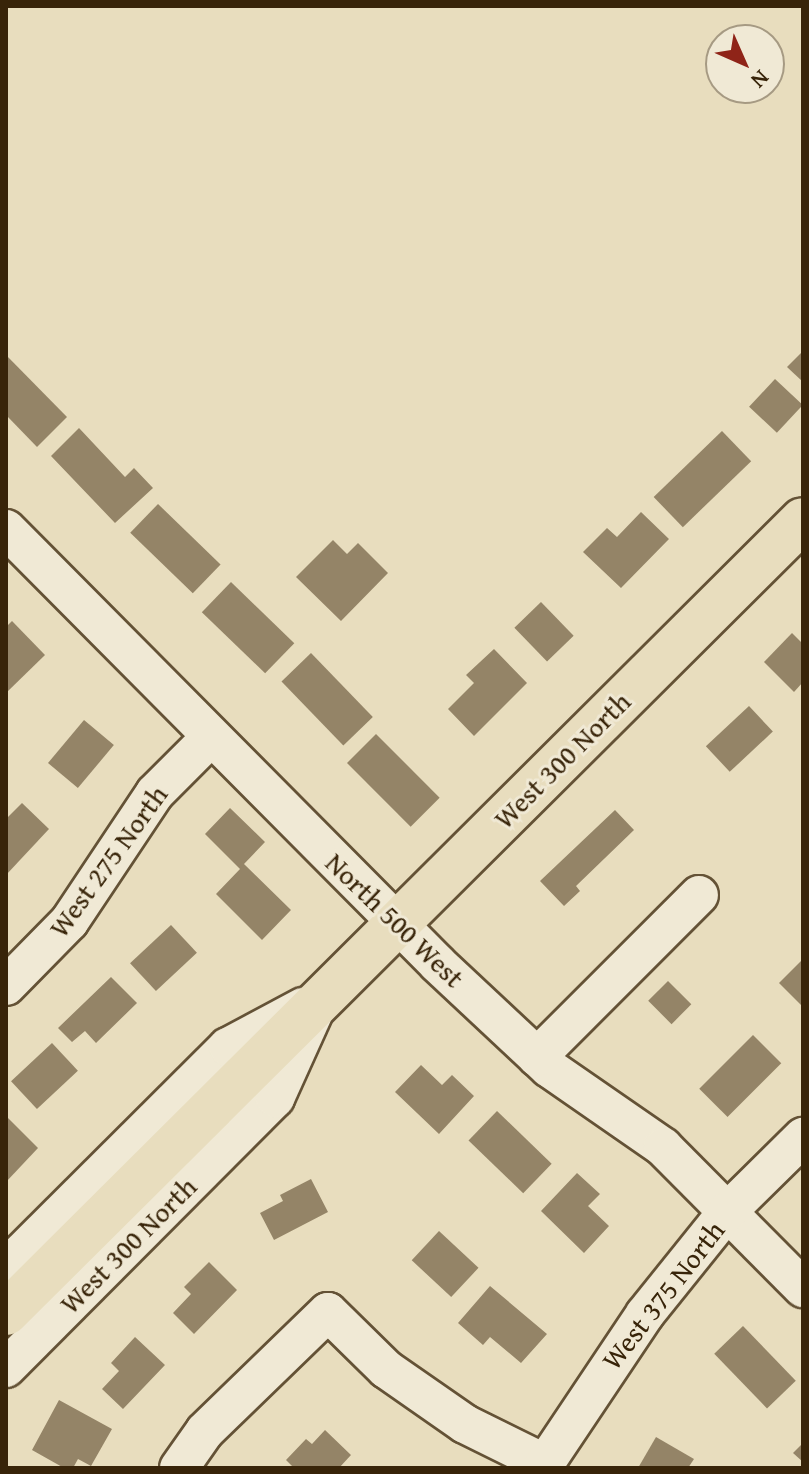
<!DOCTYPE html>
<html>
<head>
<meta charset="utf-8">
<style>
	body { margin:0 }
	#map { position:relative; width:809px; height:1474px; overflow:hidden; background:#e8ddbe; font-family:"Gentium Book Plus",serif }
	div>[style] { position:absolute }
	.building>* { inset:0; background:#948467; transform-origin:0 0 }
	.roads { filter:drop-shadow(2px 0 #645236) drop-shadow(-2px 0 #645236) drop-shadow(0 2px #645236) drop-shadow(0 -2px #645236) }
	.minor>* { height:38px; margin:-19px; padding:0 19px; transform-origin:19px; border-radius:19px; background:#f0e9d5 }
	.major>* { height:44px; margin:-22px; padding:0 22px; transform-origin:22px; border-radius:22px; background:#e8ddbe }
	span { translate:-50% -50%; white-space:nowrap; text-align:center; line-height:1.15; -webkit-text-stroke:6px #f0e9d5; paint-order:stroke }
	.street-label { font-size:28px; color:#382409 }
	.frame { position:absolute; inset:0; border:8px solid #382409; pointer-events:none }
	.north { position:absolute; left:705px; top:24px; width:80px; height:80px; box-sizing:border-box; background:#f0e9d5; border:2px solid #a69a83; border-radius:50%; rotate:135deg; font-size:22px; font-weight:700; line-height:32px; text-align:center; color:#382409 }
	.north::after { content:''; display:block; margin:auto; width:28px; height:36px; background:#8f2418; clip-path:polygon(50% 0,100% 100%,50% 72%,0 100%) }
</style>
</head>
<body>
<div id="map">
	<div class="building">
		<div style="clip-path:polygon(803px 351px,803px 382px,787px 367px)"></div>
		<div style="clip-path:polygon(6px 355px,67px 417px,37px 447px,6px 415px)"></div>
		<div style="left:775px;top:379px;width:38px;height:38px;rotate:43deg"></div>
		<div style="clip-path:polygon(79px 428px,125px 477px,134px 468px,153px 488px,115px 523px,51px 456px)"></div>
		<div style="left:722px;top:431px;width:42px;height:95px;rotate:46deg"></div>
		<div style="left:158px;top:504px;width:87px;height:40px;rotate:44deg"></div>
		<div style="clip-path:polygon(641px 512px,669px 539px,621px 588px,583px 552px,607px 528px,617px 537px)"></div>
		<div style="clip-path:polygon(333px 540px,347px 554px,358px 543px,388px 573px,341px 621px,296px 577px)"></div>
		<div style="left:231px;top:582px;width:88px;height:42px;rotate:44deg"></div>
		<div style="left:541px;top:602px;width:47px;height:37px;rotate:46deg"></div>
		<div style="clip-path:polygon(12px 621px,45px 655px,6px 693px,6px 627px)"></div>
		<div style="clip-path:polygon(792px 633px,803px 644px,803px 682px,794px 692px,764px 662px)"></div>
		<div style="clip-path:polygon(494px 649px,527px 683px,474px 736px,448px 709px,474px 683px,466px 675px)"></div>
		<div style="left:311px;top:653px;width:89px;height:41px;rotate:46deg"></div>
		<div style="left:749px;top:706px;width:35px;height:59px;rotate:47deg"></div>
		<div style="left:84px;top:720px;width:39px;height:56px;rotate:40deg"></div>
		<div style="left:376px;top:734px;width:90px;height:41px;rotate:45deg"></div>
		<div style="clip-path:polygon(22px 803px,49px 829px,6px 875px,6px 819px)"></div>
		<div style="clip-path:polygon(230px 808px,265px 842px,244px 864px,291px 910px,262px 940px,216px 894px,240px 869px,205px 834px)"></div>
		<div style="clip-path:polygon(615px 810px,634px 830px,576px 886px,580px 891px,564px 906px,540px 881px)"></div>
		<div style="left:171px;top:925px;width:38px;height:56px;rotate:47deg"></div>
		<div style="clip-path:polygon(803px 959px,803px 1007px,779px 983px)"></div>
		<div style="clip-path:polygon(111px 977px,137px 1003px,96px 1043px,85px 1031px,72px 1042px,58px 1028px)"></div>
		<div style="left:668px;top:981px;width:33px;height:28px;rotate:45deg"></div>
		<div style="left:753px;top:1035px;width:40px;height:76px;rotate:45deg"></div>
		<div style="left:52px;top:1043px;width:38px;height:56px;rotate:47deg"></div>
		<div style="clip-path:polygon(421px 1065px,442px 1085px,452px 1075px,474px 1096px,439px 1134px,395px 1092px)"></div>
		<div style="left:497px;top:1111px;width:76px;height:41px;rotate:44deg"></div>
		<div style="clip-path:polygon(6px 1116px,38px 1148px,6px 1182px)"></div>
		<div style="clip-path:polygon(577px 1173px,600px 1194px,588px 1206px,609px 1226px,584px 1253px,541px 1211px)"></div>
		<div style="clip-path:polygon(311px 1179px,328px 1212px,274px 1240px,260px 1213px,283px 1201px,280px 1195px)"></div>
		<div style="left:439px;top:1231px;width:54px;height:40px;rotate:43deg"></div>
		<div style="clip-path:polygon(209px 1262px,237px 1290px,194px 1334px,173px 1313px,191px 1294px,184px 1287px)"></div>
		<div style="clip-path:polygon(490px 1286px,547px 1334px,521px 1363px,490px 1337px,483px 1345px,458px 1323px)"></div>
		<div style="left:743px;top:1326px;width:76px;height:40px;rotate:46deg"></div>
		<div style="clip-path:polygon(135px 1337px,165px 1365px,123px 1409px,102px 1389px,119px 1371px,111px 1363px)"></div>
		<div style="clip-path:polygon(59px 1400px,112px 1429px,91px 1466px,78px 1459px,73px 1468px,64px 1468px,32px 1450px)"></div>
		<div style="clip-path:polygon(325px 1430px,351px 1455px,339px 1468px,294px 1468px,286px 1460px,306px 1439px,312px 1444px)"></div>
		<div style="clip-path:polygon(656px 1437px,694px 1459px,688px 1468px,638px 1468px)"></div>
		<div style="clip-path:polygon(803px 1443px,803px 1462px,793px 1453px)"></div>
	</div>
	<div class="roads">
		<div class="minor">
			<div style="left:6px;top:529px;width:613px;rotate:45.2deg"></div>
			<div style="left:438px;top:964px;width:152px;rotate:43.1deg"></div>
			<div style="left:549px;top:1068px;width:139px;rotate:34.7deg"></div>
			<div style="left:663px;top:1147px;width:199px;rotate:45.2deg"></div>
			<div style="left:6px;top:986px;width:90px;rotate:-45.5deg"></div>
			<div style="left:69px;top:922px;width:155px;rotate:-56.3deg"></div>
			<div style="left:155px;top:793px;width:79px;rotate:-45deg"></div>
			<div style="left:537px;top:1057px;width:229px;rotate:-45deg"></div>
			<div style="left:6px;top:1268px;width:313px;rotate:-44.9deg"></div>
			<div style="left:228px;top:1047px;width:85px;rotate:-28.1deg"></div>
			<div style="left:6px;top:1368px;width:381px;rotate:-45.1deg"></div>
			<div style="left:275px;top:1098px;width:92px;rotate:-65.7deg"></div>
			<div style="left:179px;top:1468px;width:45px;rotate:-54.9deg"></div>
			<div style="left:205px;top:1431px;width:171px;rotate:-44.1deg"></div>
			<div style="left:328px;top:1312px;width:81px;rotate:44.5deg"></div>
			<div style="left:386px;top:1369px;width:96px;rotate:34.8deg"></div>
			<div style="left:465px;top:1424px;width:88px;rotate:26.3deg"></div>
			<div style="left:542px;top:1468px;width:185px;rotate:-56.2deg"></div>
			<div style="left:645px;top:1314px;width:131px;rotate:-51.2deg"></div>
			<div style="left:727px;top:1212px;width:107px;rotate:-44.6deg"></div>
		</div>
		<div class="major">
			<div style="left:6px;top:1313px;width:1124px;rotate:-44.86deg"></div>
		</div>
	</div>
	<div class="street-label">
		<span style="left:562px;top:760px;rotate:-45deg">West 300 North</span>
		<span style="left:108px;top:861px;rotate:-54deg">West 275 North</span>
		<span style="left:395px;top:920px;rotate:44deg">North 500 West</span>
		<span style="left:128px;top:1245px;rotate:-45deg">West 300 North</span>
		<span style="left:663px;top:1295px;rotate:-52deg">West 375 North</span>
	</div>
	<div class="frame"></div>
	<div class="north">N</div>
</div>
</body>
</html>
